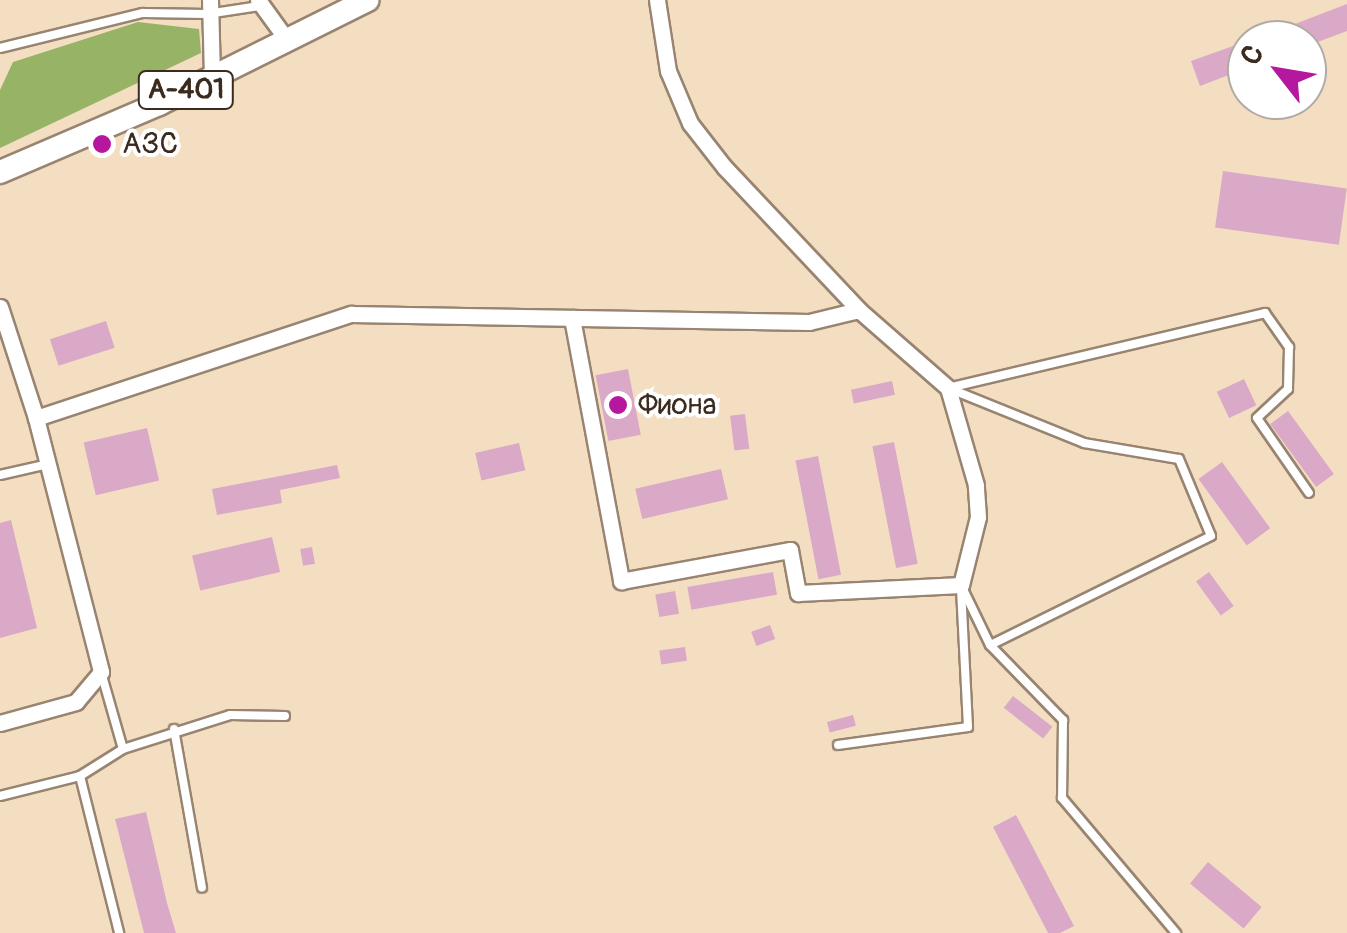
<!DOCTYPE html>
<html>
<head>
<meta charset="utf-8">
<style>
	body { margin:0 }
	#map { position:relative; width:1347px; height:933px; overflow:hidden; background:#f4dec2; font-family:Pangolin,sans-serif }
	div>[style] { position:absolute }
	.forest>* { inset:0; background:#97b466 }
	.building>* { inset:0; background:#d9a9c7; transform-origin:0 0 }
	.roads { filter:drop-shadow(2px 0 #988470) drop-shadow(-2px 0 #988470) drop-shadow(0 2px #988470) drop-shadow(0 -2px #988470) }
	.service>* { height:8px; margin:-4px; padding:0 4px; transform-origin:4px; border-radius:4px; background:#fff }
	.minor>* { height:15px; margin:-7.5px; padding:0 7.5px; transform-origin:7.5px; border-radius:7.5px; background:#fff }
	.primary>* { height:22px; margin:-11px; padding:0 11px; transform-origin:11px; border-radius:11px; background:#fff }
	.dots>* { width:28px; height:28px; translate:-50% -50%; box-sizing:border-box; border:5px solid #fff; border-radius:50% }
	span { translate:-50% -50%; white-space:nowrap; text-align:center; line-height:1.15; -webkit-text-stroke:8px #fff; paint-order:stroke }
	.shield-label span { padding:2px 8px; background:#fff; border:2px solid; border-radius:8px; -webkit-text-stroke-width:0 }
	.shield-label { font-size:28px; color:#3b2a1e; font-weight:700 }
	.poi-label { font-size:30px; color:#3b2a1e }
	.left { translate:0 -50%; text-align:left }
	.north { position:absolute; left:1227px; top:20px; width:100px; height:100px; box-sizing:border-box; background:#fff; border:2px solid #b1aaa5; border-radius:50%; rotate:301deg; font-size:28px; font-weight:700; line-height:40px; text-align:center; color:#3b2a1e }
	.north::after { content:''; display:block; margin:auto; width:35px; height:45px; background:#b5179e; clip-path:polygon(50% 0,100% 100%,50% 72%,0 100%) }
</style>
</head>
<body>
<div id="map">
	<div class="forest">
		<div style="clip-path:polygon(138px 22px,199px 29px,201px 53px,0 148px,0 90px,13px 62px)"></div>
	</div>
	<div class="building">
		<div style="clip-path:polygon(1347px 4px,1347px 31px,1307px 46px,1307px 40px,1253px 40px)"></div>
		<div style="clip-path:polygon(1247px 41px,1247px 68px,1200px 86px,1191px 61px)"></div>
		<div style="left:1223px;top:171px;width:125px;height:57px;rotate:8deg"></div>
		<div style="left:106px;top:321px;width:28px;height:59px;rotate:72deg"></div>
		<div style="left:628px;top:369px;width:67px;height:33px;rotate:79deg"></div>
		<div style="left:1244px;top:379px;width:29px;height:30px;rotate:65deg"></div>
		<div style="left:892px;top:381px;width:14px;height:42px;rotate:78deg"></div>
		<div style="left:1288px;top:411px;width:78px;height:22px;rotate:54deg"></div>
		<div style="left:745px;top:414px;width:35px;height:15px;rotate:83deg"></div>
		<div style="left:147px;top:428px;width:54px;height:65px;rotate:77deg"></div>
		<div style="left:894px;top:442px;width:124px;height:22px;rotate:79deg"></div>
		<div style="left:519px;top:443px;width:28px;height:45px;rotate:77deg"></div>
		<div style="left:818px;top:456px;width:121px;height:23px;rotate:79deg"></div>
		<div style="left:1222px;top:462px;width:82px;height:29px;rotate:54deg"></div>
		<div style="clip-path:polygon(337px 465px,340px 478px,280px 490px,282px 503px,217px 515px,212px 489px)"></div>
		<div style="left:721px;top:469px;width:31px;height:88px;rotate:77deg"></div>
		<div style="clip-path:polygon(11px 520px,37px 628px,0 638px,0 523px)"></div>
		<div style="left:272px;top:537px;width:36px;height:82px;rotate:77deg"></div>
		<div style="left:312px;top:547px;width:17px;height:12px;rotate:80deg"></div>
		<div style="left:773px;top:572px;width:23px;height:87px;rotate:80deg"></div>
		<div style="left:1209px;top:572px;width:42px;height:16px;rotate:54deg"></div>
		<div style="left:675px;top:591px;width:23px;height:20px;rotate:80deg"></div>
		<div style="left:770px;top:625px;width:15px;height:20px;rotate:70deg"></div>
		<div style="left:685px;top:647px;width:14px;height:26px;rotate:82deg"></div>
		<div style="left:1013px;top:696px;width:50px;height:15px;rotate:38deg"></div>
		<div style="left:853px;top:715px;width:11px;height:27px;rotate:75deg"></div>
		<div style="clip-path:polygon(146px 812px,167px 903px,176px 933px,144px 933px,115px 819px)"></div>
		<div style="clip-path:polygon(1016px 815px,1074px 926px,1060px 933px,1048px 933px,993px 827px)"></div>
		<div style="left:1208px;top:862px;width:70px;height:28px;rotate:40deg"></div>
	</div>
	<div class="roads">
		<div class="service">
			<div style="left:0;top:48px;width:147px;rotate:-13.8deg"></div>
			<div style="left:143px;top:13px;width:64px;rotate:0.9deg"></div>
			<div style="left:207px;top:14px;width:53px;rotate:-8.7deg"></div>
			<div style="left:948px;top:388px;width:147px;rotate:22deg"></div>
			<div style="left:1084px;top:443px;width:96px;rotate:9.6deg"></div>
			<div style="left:1179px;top:459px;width:83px;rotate:67.4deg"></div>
			<div style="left:1211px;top:536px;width:246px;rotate:153.7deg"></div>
			<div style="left:990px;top:645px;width:67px;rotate:-115.8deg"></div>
			<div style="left:948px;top:388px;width:326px;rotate:-13.3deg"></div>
			<div style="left:1265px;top:313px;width:42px;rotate:54.8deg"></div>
			<div style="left:1289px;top:347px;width:42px;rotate:91.4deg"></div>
			<div style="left:1288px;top:389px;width:42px;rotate:136.9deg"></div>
			<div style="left:1257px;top:418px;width:91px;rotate:55.3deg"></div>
			<div style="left:0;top:475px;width:49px;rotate:-12.9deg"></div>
			<div style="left:990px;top:645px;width:105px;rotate:45.8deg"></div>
			<div style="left:1063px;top:720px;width:78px;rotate:90.7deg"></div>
			<div style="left:1062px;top:798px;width:177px;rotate:49.8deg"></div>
			<div style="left:101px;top:672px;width:80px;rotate:74.1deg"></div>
			<div style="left:123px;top:749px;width:112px;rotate:-17.6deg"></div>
			<div style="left:230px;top:715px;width:55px;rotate:1deg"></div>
			<div style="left:174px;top:729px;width:161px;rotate:80deg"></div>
			<div style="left:838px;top:745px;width:131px;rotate:-7.9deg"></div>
			<div style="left:968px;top:727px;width:137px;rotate:-92.9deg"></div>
			<div style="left:80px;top:776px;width:162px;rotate:76deg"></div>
			<div style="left:0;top:796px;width:82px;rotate:-14deg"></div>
			<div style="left:80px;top:776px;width:51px;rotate:-32.1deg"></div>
		</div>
		<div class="minor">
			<div style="left:210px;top:0;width:77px;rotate:88.5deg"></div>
			<div style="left:258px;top:0;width:49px;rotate:54.1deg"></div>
			<div style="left:0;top:307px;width:117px;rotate:72deg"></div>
			<div style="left:36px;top:418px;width:262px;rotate:75.6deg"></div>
			<div style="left:101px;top:672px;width:39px;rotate:130deg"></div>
			<div style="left:76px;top:702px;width:79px;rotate:164.6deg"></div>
			<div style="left:572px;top:318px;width:268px;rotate:79.4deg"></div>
			<div style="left:621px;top:581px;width:172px;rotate:-10.4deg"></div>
			<div style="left:790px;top:550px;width:44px;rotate:79.5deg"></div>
			<div style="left:798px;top:593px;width:163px;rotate:-2.8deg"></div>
			<div style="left:961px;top:585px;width:70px;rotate:-76deg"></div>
			<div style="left:978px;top:517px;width:32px;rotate:-94deg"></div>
			<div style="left:976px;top:485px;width:101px;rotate:-106.1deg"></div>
			<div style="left:948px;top:388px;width:118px;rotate:-138.8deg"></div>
			<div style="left:859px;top:310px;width:195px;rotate:-133.3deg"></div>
			<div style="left:725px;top:168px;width:57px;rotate:-127.9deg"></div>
			<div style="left:690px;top:123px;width:56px;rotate:-112.9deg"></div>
			<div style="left:668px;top:71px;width:72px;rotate:-98.8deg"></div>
			<div style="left:36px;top:418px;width:332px;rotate:-18.3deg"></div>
			<div style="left:351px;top:314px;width:458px;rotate:1deg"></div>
			<div style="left:809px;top:322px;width:51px;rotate:-13.5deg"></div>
		</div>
		<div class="primary">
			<div style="left:0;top:172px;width:173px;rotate:-23.2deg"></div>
			<div style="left:159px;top:104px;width:233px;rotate:-26.5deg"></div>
		</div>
	</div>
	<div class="dots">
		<div style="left:102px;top:144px;background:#b5179e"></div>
		<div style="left:618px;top:405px;background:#b5179e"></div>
	</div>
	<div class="shield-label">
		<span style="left:186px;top:90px">А-401</span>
	</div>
	<div class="poi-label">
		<span class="left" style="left:122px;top:144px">АЗС</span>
		<span class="left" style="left:638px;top:405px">Фиона</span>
	</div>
	<div class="north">С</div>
</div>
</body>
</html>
